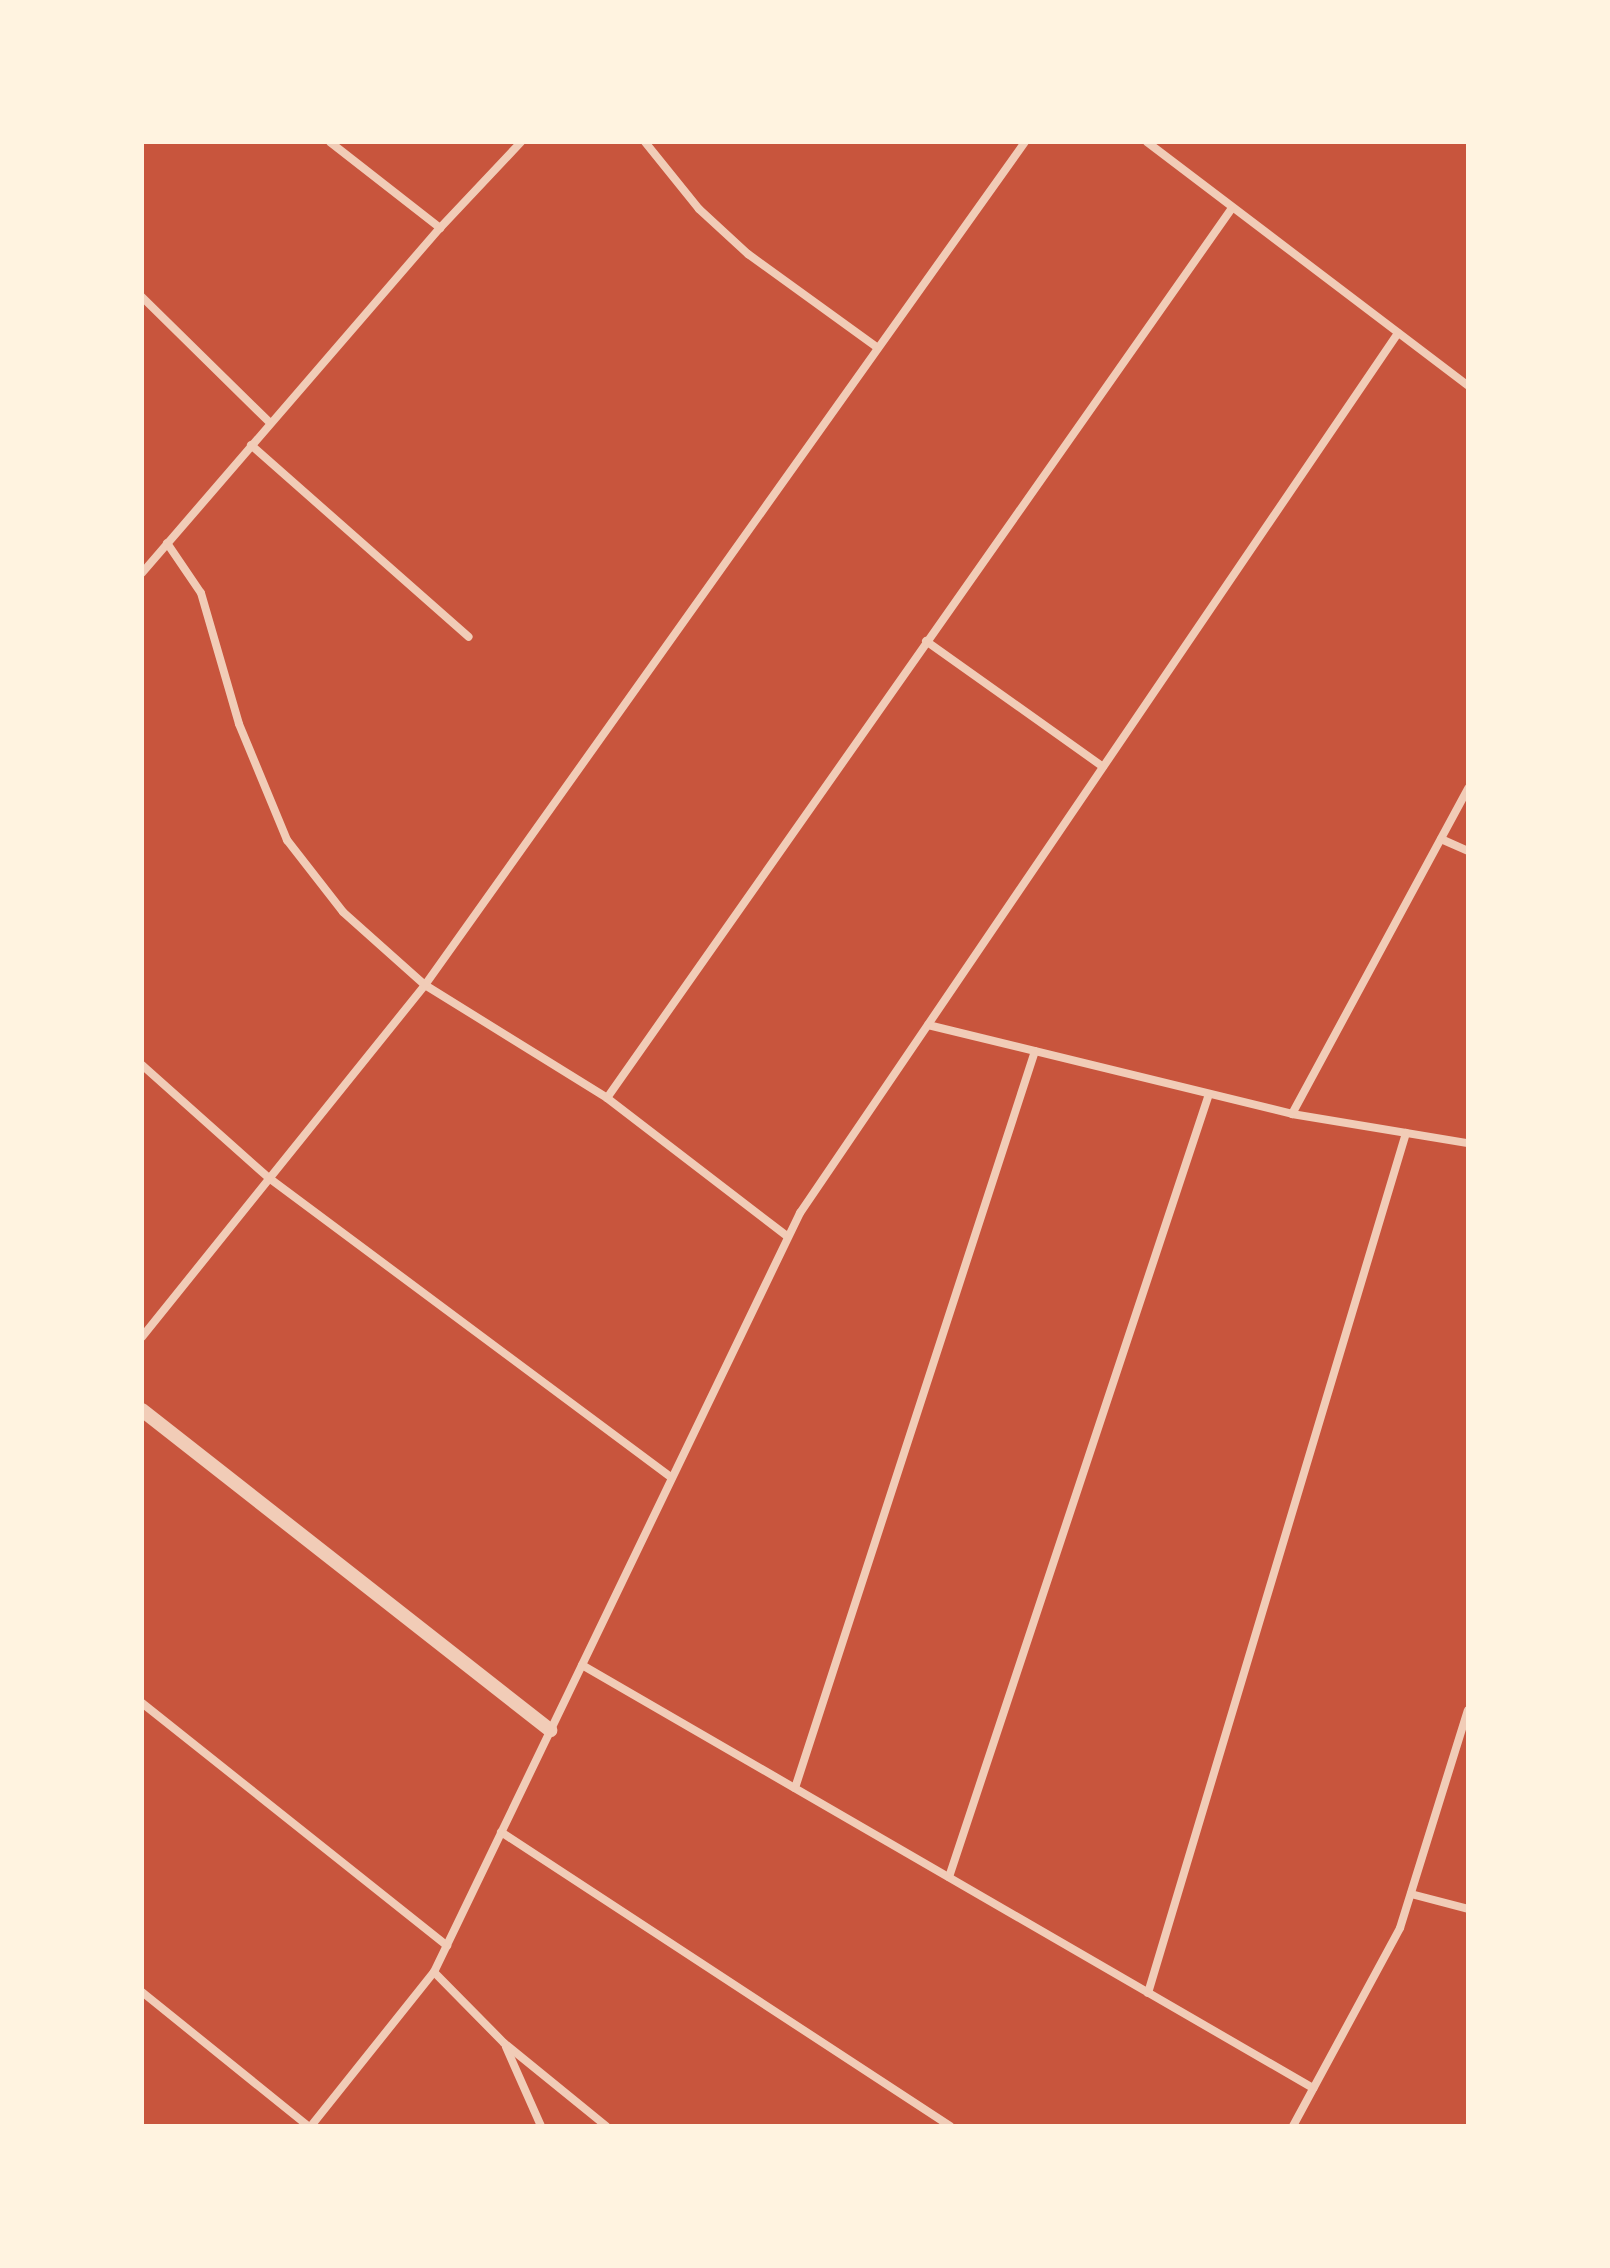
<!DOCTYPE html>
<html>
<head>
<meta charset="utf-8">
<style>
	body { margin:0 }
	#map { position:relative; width:1610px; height:2268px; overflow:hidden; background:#c8553d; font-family:"PT Sans",sans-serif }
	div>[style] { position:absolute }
	.minor>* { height:8px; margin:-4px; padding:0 4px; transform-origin:4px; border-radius:4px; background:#f1ccb7 }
	.tertiary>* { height:14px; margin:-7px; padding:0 7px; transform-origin:7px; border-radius:7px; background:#f1ccb7 }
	span { translate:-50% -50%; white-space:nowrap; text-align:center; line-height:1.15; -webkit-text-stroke:8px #fff3e0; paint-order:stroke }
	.frame { position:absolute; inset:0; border:144px solid #fff3e0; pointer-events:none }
</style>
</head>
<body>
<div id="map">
	<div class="minor">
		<div style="left:330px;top:142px;width:140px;rotate:38deg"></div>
		<div style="left:645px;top:142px;width:86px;rotate:51.1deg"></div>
		<div style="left:699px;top:209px;width:67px;rotate:42.6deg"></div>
		<div style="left:748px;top:254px;width:160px;rotate:35.9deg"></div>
		<div style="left:1147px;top:142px;width:403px;rotate:37.2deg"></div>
		<div style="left:142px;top:297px;width:180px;rotate:44.5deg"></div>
		<div style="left:251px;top:445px;width:290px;rotate:41.4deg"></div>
		<div style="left:167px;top:543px;width:60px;rotate:55.8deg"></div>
		<div style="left:201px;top:593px;width:136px;rotate:73.8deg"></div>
		<div style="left:239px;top:724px;width:126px;rotate:67.5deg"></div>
		<div style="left:287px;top:840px;width:91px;rotate:52.1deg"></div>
		<div style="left:343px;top:912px;width:110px;rotate:41.7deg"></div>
		<div style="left:425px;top:985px;width:214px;rotate:31.8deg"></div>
		<div style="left:607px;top:1098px;width:228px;rotate:37.5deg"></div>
		<div style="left:142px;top:573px;width:456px;rotate:-49.2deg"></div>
		<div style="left:440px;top:228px;width:118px;rotate:-46.7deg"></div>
		<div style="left:926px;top:641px;width:217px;rotate:35.4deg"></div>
		<div style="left:1441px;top:839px;width:30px;rotate:24deg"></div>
		<div style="left:928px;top:1025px;width:375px;rotate:13.7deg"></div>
		<div style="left:1292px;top:1114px;width:178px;rotate:9.4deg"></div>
		<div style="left:142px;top:1065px;width:170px;rotate:41.7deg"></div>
		<div style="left:269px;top:1178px;width:502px;rotate:36.66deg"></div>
		<div style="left:607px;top:1098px;width:1088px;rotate:-54.92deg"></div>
		<div style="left:1292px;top:1114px;width:370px;rotate:-61.6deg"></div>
		<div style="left:142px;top:1337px;width:452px;rotate:-51.2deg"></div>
		<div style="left:425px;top:985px;width:1035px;rotate:-54.56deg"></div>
		<div style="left:582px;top:1665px;width:845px;rotate:30.06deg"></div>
		<div style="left:142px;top:1703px;width:390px;rotate:38.5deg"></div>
		<div style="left:795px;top:1788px;width:775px;rotate:-71.96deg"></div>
		<div style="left:501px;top:1832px;width:537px;rotate:33.22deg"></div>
		<div style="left:949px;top:1877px;width:825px;rotate:-71.63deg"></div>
		<div style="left:1411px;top:1894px;width:59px;rotate:14.7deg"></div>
		<div style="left:434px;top:1972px;width:100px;rotate:45.4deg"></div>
		<div style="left:504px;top:2043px;width:132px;rotate:39.1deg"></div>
		<div style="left:142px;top:1992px;width:213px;rotate:38.9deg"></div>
		<div style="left:1148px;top:1993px;width:898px;rotate:-73.3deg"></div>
		<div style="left:506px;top:2047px;width:86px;rotate:66.1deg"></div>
		<div style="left:311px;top:2126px;width:197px;rotate:-51.4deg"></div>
		<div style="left:434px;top:1972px;width:843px;rotate:-64.26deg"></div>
		<div style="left:800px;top:1213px;width:1064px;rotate:-55.8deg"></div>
		<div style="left:1293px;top:2126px;width:225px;rotate:-61.6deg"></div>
		<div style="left:1400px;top:1928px;width:228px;rotate:-72.7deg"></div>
	</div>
	<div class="tertiary">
		<div style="left:142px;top:1410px;width:519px;rotate:38.11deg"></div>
	</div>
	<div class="frame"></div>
</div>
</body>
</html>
